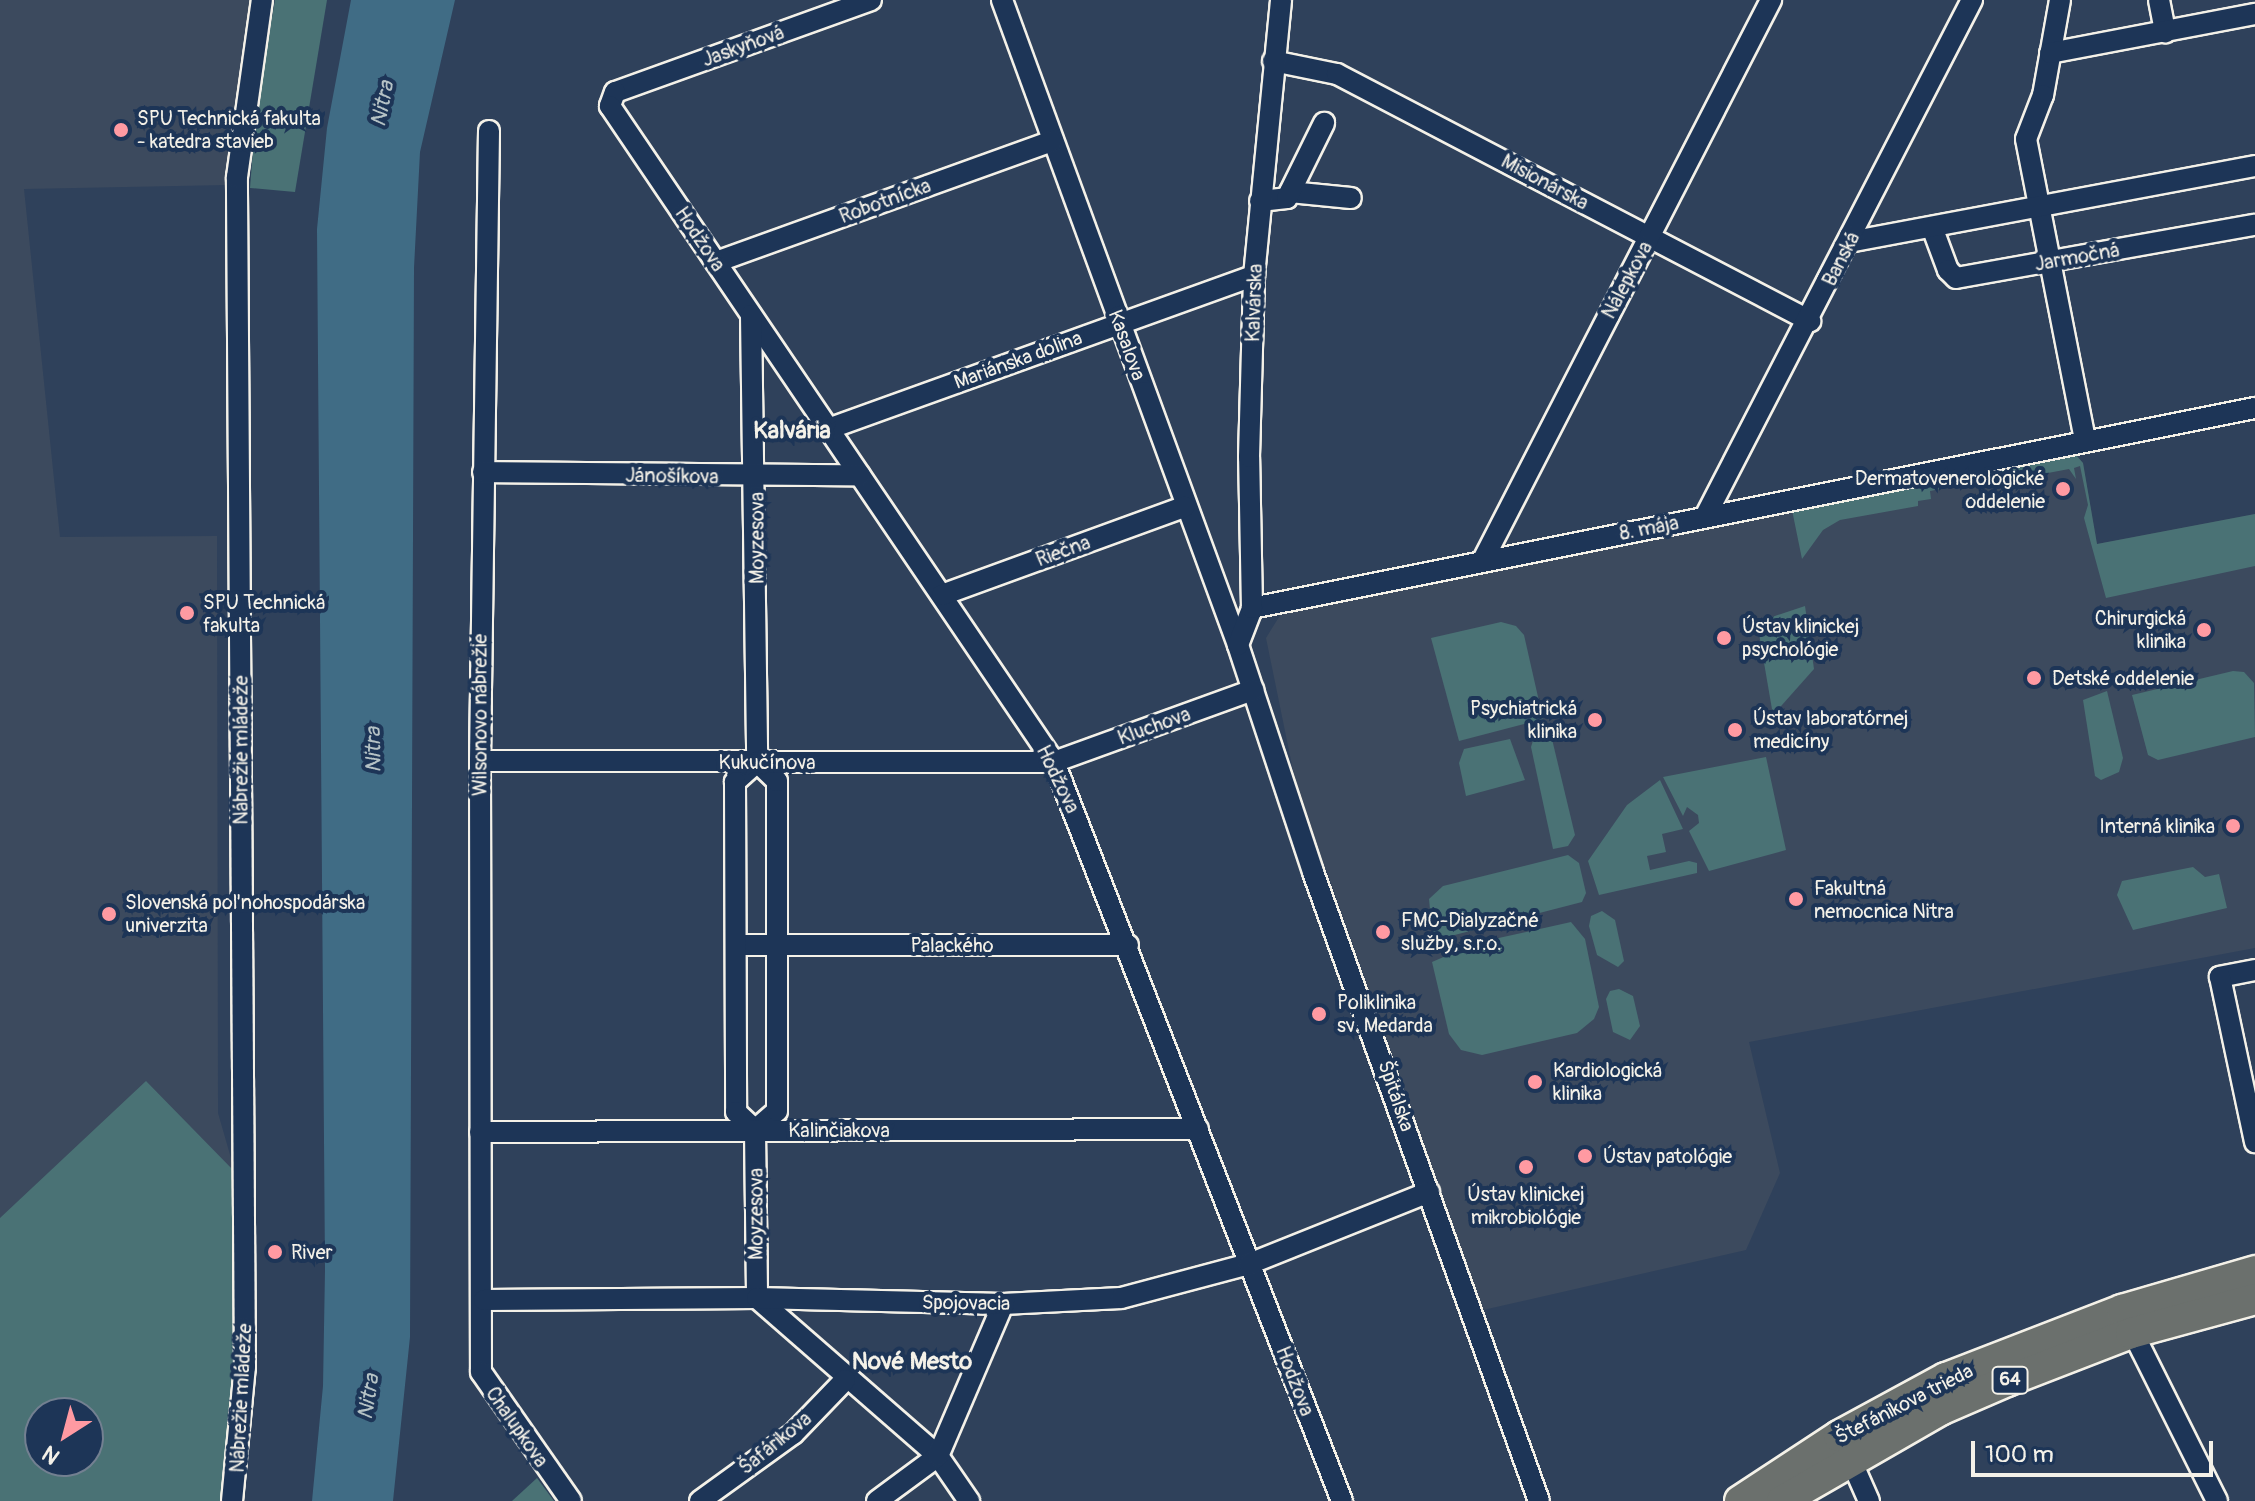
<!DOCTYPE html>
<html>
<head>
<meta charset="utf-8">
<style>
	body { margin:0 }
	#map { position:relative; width:2255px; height:1501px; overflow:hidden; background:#2f415b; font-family:Pangolin,sans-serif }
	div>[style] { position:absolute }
	.built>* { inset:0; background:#3c4a5e }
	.green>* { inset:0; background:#4a7275 }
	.water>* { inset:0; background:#406c85 }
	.roads { filter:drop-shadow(2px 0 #f4f1e8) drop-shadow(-2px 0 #f4f1e8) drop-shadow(0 2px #f4f1e8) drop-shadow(0 -2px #f4f1e8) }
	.minor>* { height:20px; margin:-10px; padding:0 10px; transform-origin:10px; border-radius:10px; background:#1d3557 }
	.primary>* { height:30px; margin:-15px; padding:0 15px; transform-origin:15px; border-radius:15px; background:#6b706d }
	.dots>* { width:22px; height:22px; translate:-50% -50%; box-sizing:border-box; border:4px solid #1d3557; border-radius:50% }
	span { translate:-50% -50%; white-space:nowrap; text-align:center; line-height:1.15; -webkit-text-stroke:8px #1d3557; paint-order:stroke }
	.shield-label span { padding:2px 6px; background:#1d3557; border:2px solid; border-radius:6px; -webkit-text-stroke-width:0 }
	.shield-label { font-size:18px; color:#f4f1e8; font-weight:700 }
	.street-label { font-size:20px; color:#f4f1e8 }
	.poi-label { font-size:20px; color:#f4f1e8 }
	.left { translate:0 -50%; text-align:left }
	.right { translate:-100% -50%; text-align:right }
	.water-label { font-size:22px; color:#b5c2c5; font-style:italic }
	.quarter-label { font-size:24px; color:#f4f1e8; font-weight:700 }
	.north { position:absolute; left:24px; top:1397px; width:80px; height:80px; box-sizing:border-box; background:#1d3557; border:2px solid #738091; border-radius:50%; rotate:216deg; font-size:22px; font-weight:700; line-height:32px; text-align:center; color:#f4f1e8 }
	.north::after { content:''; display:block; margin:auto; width:28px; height:36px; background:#ff9aa2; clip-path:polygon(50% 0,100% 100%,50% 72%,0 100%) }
	.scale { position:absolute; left:1971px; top:1441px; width:242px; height:36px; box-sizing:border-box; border:4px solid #f4f1e8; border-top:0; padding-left:10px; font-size:24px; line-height:28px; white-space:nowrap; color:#f4f1e8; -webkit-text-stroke:6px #1d3557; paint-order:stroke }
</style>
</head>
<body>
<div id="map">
	<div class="built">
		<div style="clip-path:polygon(evenodd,0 0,254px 0,227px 185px,24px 189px,60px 537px,217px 536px,218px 1113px,235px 1172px,233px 1451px,0 1501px,0 0,40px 1413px,88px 1413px,88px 1461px,40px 1461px,40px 1413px)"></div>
		<div style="clip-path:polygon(2076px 455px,2083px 463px,2097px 544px,2255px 514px,2255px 948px,1749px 1042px,1780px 1173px,1746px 1250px,1483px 1310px,1296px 785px,1266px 638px,1284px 609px)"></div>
	</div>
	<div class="green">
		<div style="clip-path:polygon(275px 0,327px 0,295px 192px,250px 188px,256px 111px)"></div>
		<div style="clip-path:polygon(2076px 455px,2083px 463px,2097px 544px,2255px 514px,2255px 566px,2106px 598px,2084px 518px,2088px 505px,2080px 466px,2074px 468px,2076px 479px,2069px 469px,1991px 484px,1990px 479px,1930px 491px,1931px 499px,1918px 501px,1918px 506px,1840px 520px,1823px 530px,1802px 559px,1792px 510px)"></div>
		<div style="clip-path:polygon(1805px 606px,1814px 669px,1773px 715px,1757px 622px)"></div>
		<div style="clip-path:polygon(1501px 622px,1516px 626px,1524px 635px,1543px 719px,1459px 741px,1431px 638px)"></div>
		<div style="clip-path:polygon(2233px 671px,2244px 672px,2254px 683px,2255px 737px,2158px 760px,2148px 755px,2132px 695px)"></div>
		<div style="clip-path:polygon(2107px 691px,2123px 758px,2119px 772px,2101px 780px,2095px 776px,2083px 700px)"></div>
		<div style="clip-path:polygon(1543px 731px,1551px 735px,1575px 835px,1568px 846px,1553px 849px,1531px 747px,1535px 734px)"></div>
		<div style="clip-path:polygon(1510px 739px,1525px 780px,1466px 796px,1459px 763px,1464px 749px)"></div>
		<div style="clip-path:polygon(1766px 757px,1786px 850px,1709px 871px,1689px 831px,1699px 823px,1698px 815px,1687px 807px,1683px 816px,1663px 777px)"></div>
		<div style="clip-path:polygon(1660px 780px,1683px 829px,1662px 834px,1666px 852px,1647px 856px,1650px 870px,1689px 861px,1697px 863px,1697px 873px,1599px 895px,1588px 861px,1627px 805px)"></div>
		<div style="clip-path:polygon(1568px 855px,1579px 863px,1586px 893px,1582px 902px,1443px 938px,1432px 931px,1429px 899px,1443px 886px)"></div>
		<div style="clip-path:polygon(2193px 867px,2205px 877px,2219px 874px,2227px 908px,2133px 930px,2117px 895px,2122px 881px)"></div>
		<div style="clip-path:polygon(1602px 911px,1615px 920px,1624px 961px,1618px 967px,1597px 955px,1589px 926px,1591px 916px)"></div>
		<div style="clip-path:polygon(1571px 922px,1585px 939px,1599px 1007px,1594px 1019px,1577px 1033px,1482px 1055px,1461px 1050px,1449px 1034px,1432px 962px,1476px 943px)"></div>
		<div style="clip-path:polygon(1619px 989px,1633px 996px,1640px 1026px,1630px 1040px,1613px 1032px,1606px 999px,1610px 991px)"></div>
		<div style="clip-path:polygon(evenodd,146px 1081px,235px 1172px,237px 1370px,225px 1501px,0 1501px,0 1218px,146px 1081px,40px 1413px,88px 1413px,88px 1461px,40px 1461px,40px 1413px)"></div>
		<div style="clip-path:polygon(537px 1478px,554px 1501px,512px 1501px)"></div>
	</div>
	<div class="water">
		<div style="clip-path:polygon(351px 0,455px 0,420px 152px,414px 268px,410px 1337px,393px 1501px,312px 1501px,323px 1386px,325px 1270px,317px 229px,327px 128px)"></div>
	</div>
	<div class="roads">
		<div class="minor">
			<div style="left:871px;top:0;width:272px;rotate:160.2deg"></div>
			<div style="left:615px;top:92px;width:15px;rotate:110deg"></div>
			<div style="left:610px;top:106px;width:792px;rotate:55.91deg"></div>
			<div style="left:1054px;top:762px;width:793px;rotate:68.71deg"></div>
			<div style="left:1002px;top:0;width:687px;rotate:69.9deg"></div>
			<div style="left:1238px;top:645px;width:239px;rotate:71.7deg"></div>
			<div style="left:1313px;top:872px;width:668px;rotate:70.24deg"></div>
			<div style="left:2060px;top:0;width:97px;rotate:100.1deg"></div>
			<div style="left:2043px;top:95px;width:47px;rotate:111.1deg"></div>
			<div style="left:2026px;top:139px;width:308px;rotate:78.9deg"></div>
			<div style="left:2159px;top:0;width:33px;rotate:79deg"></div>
			<div style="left:2050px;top:53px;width:209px;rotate:-10.8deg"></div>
			<div style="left:1273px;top:61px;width:65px;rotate:11.5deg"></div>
			<div style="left:1337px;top:74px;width:534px;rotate:27.57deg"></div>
			<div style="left:489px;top:131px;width:630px;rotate:90.82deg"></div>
			<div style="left:480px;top:761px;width:611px;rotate:89.91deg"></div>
			<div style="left:481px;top:1372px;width:157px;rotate:55.1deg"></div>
			<div style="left:1290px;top:192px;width:61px;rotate:5.6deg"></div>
			<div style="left:1260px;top:201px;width:27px;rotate:-6deg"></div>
			<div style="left:1287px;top:198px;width:84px;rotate:-63.7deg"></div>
			<div style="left:1932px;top:227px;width:46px;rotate:69.6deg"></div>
			<div style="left:1948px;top:270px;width:11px;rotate:45deg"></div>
			<div style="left:1956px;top:278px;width:304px;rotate:-10.1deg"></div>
			<div style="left:1849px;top:242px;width:413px;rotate:-10.6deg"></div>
			<div style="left:716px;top:262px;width:358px;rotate:-19.8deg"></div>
			<div style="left:751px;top:315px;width:447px;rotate:89.2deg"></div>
			<div style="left:828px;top:429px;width:453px;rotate:-19.8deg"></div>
			<div style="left:483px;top:472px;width:377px;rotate:0.5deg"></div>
			<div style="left:1705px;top:517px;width:582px;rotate:-62.69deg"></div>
			<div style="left:1483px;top:560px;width:630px;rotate:-62.78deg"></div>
			<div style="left:942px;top:595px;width:258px;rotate:-20deg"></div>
			<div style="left:1252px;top:608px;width:1023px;rotate:-11.28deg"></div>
			<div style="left:1238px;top:645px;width:40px;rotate:-69deg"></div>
			<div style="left:1252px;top:608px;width:151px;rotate:-91.1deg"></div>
			<div style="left:1249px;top:457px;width:181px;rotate:-88.4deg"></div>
			<div style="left:1254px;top:276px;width:277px;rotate:-84.4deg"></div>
			<div style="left:480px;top:761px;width:574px;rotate:0.1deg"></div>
			<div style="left:1054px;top:762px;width:212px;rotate:-19.9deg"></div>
			<div style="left:736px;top:945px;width:392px"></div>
			<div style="left:2255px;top:970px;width:36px;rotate:169deg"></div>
			<div style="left:2220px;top:977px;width:169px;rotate:78deg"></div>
			<div style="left:755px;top:1130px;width:29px;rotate:-41deg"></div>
			<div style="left:777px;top:1111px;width:330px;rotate:-90deg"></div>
			<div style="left:777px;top:781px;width:28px;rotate:-136deg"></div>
			<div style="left:757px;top:762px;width:30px;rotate:138deg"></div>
			<div style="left:735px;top:782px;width:330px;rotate:89.8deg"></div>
			<div style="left:736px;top:1112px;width:26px;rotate:43deg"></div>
			<div style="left:755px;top:1130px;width:168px;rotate:89.3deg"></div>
			<div style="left:480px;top:1132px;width:718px;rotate:-0.24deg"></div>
			<div style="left:757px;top:1298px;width:240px;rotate:41.1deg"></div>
			<div style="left:938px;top:1456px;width:55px;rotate:55.4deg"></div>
			<div style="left:484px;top:1300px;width:273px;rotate:-0.4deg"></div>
			<div style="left:757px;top:1298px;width:246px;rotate:1.4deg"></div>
			<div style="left:1003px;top:1304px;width:118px;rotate:-2.9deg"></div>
			<div style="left:1121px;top:1298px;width:132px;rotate:-14.9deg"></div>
			<div style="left:1249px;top:1264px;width:194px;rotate:-21.8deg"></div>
			<div style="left:2127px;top:1321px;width:201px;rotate:63.4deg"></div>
			<div style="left:1850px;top:1458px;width:47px;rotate:66.2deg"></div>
			<div style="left:232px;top:1501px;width:135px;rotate:-84.5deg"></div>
			<div style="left:245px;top:1367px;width:1190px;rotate:-90.39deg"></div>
			<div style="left:237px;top:177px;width:179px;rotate:-82deg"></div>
			<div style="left:700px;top:1501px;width:115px;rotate:-35.8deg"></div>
			<div style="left:793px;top:1434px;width:75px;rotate:-46.1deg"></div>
			<div style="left:877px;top:1501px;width:76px;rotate:-36.4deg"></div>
			<div style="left:938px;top:1456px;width:165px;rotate:-66.8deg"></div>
		</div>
		<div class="primary">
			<div style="left:1740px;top:1501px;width:118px;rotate:-33.3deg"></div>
			<div style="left:1839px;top:1436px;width:122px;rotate:-28.5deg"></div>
			<div style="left:1946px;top:1378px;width:189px;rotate:-21.1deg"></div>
			<div style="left:2122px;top:1310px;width:139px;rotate:-16.3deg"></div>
			<div style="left:1782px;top:1501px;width:182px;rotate:-29.9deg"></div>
			<div style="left:1940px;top:1410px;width:73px;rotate:-23.4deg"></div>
			<div style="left:2007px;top:1381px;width:133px;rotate:-21.2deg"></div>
			<div style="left:2131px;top:1333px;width:129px;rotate:-15.3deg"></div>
		</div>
	</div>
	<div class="dots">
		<div style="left:121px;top:130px;background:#ff9aa2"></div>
		<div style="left:2063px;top:489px;background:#ff9aa2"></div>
		<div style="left:187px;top:613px;background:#ff9aa2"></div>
		<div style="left:2204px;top:630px;background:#ff9aa2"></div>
		<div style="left:1724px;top:638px;background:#ff9aa2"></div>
		<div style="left:2034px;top:678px;background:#ff9aa2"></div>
		<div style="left:1595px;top:720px;background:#ff9aa2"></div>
		<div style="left:1735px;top:730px;background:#ff9aa2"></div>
		<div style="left:2233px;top:826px;background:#ff9aa2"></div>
		<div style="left:1796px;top:899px;background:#ff9aa2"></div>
		<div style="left:109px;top:914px;background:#ff9aa2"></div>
		<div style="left:1383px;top:932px;background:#ff9aa2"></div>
		<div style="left:1319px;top:1014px;background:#ff9aa2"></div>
		<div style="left:1535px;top:1082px;background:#ff9aa2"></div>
		<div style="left:1585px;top:1156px;background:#ff9aa2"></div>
		<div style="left:1526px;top:1167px;background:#ff9aa2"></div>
		<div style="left:275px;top:1252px;background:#ff9aa2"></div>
	</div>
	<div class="shield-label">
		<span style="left:2010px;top:1380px">64</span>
	</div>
	<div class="street-label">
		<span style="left:743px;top:46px;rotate:-20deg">Jaskyňová</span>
		<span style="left:1545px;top:182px;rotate:28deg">Misionárska</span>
		<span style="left:885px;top:201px;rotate:-20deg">Robotnícka</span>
		<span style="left:700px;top:239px;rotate:56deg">Hodžova</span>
		<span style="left:2077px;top:257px;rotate:-10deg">Jarmočná</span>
		<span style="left:1841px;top:259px;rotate:-63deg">Banská</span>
		<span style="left:1627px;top:280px;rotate:-62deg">Nálepkova</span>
		<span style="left:1254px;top:303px;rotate:-88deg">Kalvárska</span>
		<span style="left:1127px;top:345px;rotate:70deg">Kasalova</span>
		<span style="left:1018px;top:360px;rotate:-20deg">Mariánska dolina</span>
		<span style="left:672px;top:476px;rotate:1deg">Jánošíkova</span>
		<span style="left:1649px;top:528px;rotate:-11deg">8. mája</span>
		<span style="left:757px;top:538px;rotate:-90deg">Moyzesova</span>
		<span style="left:1063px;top:551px;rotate:-20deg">Riečna</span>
		<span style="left:480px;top:715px;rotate:-90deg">Wilsonovo nábrežie</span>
		<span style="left:1154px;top:726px;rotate:-20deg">Kluchova</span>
		<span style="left:241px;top:750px;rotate:-90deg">Nábrežie mládeže</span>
		<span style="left:767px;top:762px">Kukučínova</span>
		<span style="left:1058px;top:779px;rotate:64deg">Hodžova</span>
		<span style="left:952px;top:945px">Palackého</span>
		<span style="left:1396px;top:1096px;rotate:71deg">Špitálska</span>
		<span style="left:839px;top:1130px">Kalinčiakova</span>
		<span style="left:756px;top:1214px;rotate:-90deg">Moyzesova</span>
		<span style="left:966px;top:1303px;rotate:1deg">Spojovacia</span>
		<span style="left:1295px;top:1381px;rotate:69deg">Hodžova</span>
		<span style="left:241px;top:1398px;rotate:-87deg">Nábrežie mládeže</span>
		<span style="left:1904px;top:1404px;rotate:-27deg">Štefánikova trieda</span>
		<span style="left:517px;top:1427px;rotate:55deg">Chalupkova</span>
		<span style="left:775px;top:1443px;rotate:-39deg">Šafárikova</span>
	</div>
	<div class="poi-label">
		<span class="left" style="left:137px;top:130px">SPU Technická fakulta<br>- katedra stavieb</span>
		<span class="right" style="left:2045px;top:490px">Dermatovenerologické<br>oddelenie</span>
		<span class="left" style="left:203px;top:614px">SPU Technická<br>fakulta</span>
		<span class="right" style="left:2186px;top:630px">Chirurgická<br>klinika</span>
		<span class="left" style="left:1742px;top:638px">Ústav klinickej<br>psychológie</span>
		<span class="left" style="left:2052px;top:678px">Detské oddelenie</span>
		<span class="right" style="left:1577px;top:720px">Psychiatrická<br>klinika</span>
		<span class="left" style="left:1753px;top:730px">Ústav laboratórnej<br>medicíny</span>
		<span class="right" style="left:2215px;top:826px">Interná klinika</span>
		<span class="left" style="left:1814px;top:900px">Fakultná<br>nemocnica Nitra</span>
		<span class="left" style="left:125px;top:914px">Slovenská poľnohospodárska<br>univerzita</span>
		<span class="left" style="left:1401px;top:932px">FMC-Dialyzačné<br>služby, s.r.o.</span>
		<span class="left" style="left:1337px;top:1014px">Poliklinika<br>sv. Medarda</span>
		<span class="left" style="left:1553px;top:1082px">Kardiologická<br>klinika</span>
		<span class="left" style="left:1603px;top:1156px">Ústav patológie</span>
		<span style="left:1526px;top:1206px">Ústav klinickej<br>mikrobiológie</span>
		<span class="left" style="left:291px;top:1252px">River</span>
	</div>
	<div class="water-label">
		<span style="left:383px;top:104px;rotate:-79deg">Nitra</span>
		<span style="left:374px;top:750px;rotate:-91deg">Nitra</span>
		<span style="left:369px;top:1397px;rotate:-81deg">Nitra</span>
	</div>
	<div class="quarter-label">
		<span style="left:792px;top:431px">Kalvária</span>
		<span style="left:912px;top:1362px">Nové Mesto</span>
	</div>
	<div class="north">N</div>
	<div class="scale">100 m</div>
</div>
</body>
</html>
